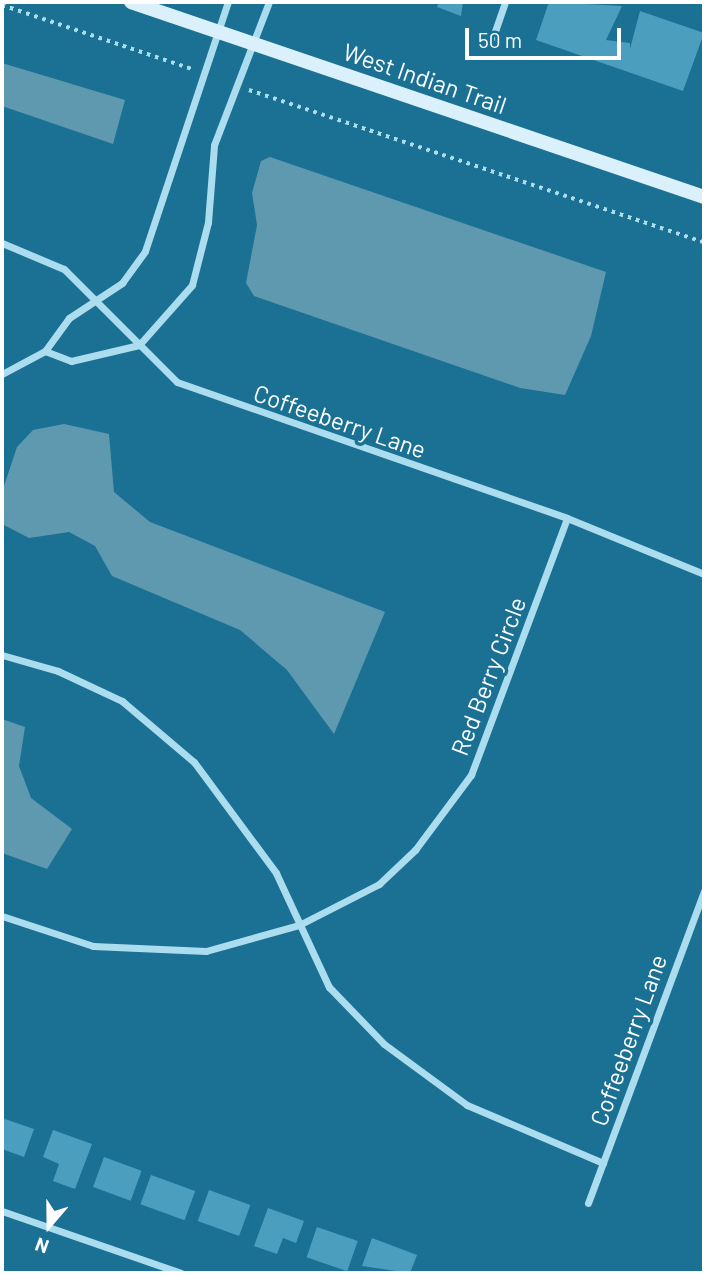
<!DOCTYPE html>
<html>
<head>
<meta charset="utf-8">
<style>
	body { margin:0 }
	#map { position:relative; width:706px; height:1275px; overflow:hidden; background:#1b7194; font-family:Barlow,sans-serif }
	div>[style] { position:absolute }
	.water>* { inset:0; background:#5f99af }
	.building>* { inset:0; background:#4c9ebe; transform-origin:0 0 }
	.path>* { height:3.5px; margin-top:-1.75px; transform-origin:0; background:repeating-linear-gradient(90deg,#acddef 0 3.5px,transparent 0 8.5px) }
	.minor>* { height:7px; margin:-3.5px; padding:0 3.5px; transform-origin:3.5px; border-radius:3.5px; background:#acddef }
	.secondary>* { height:14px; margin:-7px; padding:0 7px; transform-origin:7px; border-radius:7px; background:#daf1fb }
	span { translate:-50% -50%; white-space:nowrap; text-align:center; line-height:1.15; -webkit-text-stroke:7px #1b7194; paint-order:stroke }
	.street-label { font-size:24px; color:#fff }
	.frame { position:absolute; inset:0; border:4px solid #fff; pointer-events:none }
	.north { position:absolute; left:14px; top:1191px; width:70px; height:70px; -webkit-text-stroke:5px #1b7194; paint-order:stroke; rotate:200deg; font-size:19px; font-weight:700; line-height:28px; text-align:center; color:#fff }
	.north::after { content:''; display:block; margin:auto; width:24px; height:32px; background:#fff; clip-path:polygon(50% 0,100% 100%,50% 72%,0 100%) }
	.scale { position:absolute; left:465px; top:28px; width:156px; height:32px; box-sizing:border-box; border:4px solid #fff; border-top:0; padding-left:9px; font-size:21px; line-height:24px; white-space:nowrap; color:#fff; -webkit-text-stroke:5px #1b7194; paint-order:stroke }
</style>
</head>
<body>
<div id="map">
	<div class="water">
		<div style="clip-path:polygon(2px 63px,125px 100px,113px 144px,2px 106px)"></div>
		<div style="clip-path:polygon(270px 157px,606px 272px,591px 336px,565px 395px,520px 388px,254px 296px,246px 283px,257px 225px,252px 193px,261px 161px)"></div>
		<div style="clip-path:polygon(64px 424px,109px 434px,114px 492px,150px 522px,385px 612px,334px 734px,287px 670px,240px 630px,112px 576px,95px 546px,69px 532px,29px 538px,4px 525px,4px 486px,17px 447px,33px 430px)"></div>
		<div style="clip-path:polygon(2px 719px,25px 727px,19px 766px,31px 798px,72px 829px,47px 869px,2px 853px)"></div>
	</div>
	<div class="building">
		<div style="clip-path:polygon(439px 2px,463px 2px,461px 16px,437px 7px)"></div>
		<div style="clip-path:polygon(549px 2px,622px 6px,606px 40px,630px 43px,630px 49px,640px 11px,704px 33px,683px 91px,536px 40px)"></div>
		<div style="clip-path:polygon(2px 1118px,34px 1129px,24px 1157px,2px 1149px)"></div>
		<div style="clip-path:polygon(53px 1130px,92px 1144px,75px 1189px,53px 1181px,59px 1164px,43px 1157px)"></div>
		<div style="left:104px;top:1157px;width:40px;height:32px;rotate:20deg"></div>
		<div style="left:151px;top:1175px;width:47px;height:31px;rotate:20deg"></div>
		<div style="left:209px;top:1190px;width:44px;height:33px;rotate:20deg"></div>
		<div style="clip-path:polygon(268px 1208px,304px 1221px,296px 1243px,283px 1238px,277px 1254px,254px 1246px)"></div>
		<div style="left:317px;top:1227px;width:43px;height:32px;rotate:19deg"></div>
		<div style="clip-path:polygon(372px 1238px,417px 1255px,410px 1273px,362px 1266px)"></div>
	</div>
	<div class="path">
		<div style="left:2px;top:5px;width:200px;rotate:18.6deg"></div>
		<div style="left:249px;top:90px;width:480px;rotate:18.5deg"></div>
	</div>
	<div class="minor">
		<div style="left:493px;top:37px;width:37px;rotate:-71deg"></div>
		<div style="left:2px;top:243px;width:67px;rotate:22.8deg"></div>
		<div style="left:64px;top:269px;width:160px;rotate:45deg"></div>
		<div style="left:177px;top:382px;width:413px;rotate:19.2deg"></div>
		<div style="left:567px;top:518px;width:148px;rotate:22.2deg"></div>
		<div style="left:45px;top:351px;width:28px;rotate:21deg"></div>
		<div style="left:71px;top:361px;width:70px;rotate:-13.2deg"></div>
		<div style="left:139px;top:345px;width:80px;rotate:-48.5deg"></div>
		<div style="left:192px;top:285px;width:65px;rotate:-75.7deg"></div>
		<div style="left:208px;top:222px;width:77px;rotate:-85.5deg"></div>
		<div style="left:214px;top:145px;width:153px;rotate:-69deg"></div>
		<div style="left:2px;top:374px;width:49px;rotate:-28.1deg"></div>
		<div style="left:45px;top:351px;width:41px;rotate:-54deg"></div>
		<div style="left:69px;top:318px;width:64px;rotate:-33.4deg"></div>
		<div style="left:122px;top:283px;width:39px;rotate:-54deg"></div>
		<div style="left:145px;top:251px;width:262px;rotate:-71.6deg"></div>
		<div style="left:2px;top:655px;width:58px;rotate:15.9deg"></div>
		<div style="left:58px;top:671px;width:71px;rotate:25.1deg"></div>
		<div style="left:122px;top:701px;width:94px;rotate:40.3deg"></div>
		<div style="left:194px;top:762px;width:138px;rotate:53.5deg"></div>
		<div style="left:276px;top:873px;width:126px;rotate:65.1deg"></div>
		<div style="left:329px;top:987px;width:79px;rotate:46deg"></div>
		<div style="left:384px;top:1044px;width:103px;rotate:36.3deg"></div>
		<div style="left:467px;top:1105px;width:148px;rotate:23.1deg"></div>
		<div style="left:2px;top:916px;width:96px;rotate:18.2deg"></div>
		<div style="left:93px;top:946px;width:113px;rotate:2.5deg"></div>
		<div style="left:206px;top:951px;width:97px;rotate:-15.6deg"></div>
		<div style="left:299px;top:925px;width:90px;rotate:-27.1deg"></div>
		<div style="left:379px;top:884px;width:50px;rotate:-43.4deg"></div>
		<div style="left:415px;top:850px;width:94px;rotate:-53.3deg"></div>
		<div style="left:471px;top:775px;width:274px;rotate:-69.5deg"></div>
		<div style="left:588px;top:1203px;width:333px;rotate:-69.6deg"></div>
		<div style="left:2px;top:1211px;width:189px;rotate:19.1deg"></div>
	</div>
	<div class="secondary">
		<div style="left:131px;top:2px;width:605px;rotate:18.79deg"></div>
	</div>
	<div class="street-label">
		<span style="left:425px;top:78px;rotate:19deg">West Indian Trail</span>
		<span style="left:340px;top:421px;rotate:19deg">Coffeeberry Lane</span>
		<span style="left:488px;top:676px;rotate:-69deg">Red Berry Circle</span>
		<span style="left:628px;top:1040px;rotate:-70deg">Coffeeberry Lane</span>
	</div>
	<div class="frame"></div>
	<div class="north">N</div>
	<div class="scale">50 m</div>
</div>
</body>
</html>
